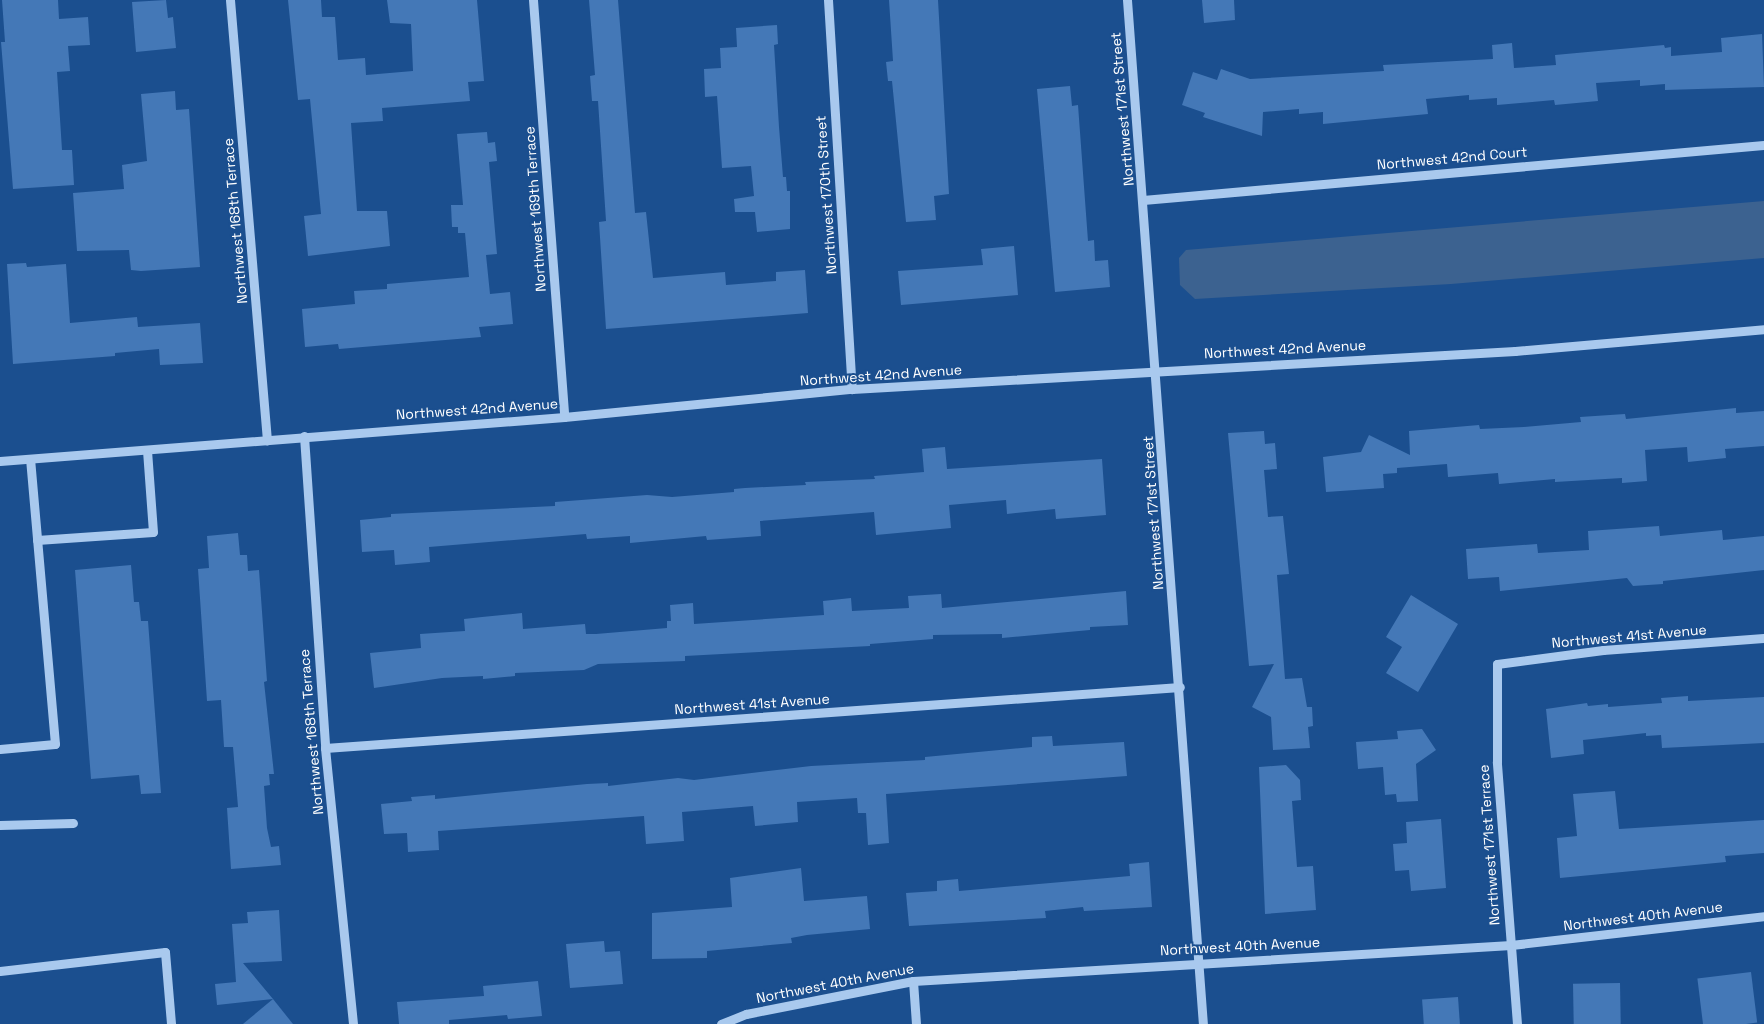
<!DOCTYPE html>
<html>
<head>
<meta charset="utf-8">
<style>
	body { margin:0 }
	#map { position:relative; width:1764px; height:1024px; overflow:hidden; background:#1b4f8f; font-family:"Space Grotesk",sans-serif }
	div>[style] { position:absolute }
	.water>* { inset:0; background:#3c6290 }
	.building>* { inset:0; background:#4478b7; transform-origin:0 0 }
	.minor>* { height:9px; margin:-4.5px; padding:0 4.5px; transform-origin:4.5px; border-radius:4.5px; background:#a9c9ee }
	span { translate:-50% -50%; white-space:nowrap; text-align:center; line-height:1.15; -webkit-text-stroke:4px #1b4f8f; paint-order:stroke }
	.street-label { font-size:14px; color:#fff }
</style>
</head>
<body>
<div id="map">
	<div class="water">
		<div style="clip-path:polygon(1764px 201px,1764px 258px,1451px 284px,1195px 299px,1180px 285px,1179px 258px,1186px 250px)"></div>
	</div>
	<div class="building">
		<div style="clip-path:polygon(2px 0,58px 0,59px 19px,88px 17px,90px 45px,68px 46px,70px 71px,57px 72px,62px 150px,72px 150px,74px 185px,13px 189px,1px 42px,5px 42px)"></div>
		<div style="clip-path:polygon(166px 0,168px 18px,173px 17px,176px 48px,136px 52px,132px 2px)"></div>
		<div style="clip-path:polygon(288px 0,321px 0,322px 17px,335px 17px,338px 60px,365px 58px,366px 75px,413px 71px,411px 24px,390px 23px,387px 0,477px 0,484px 81px,468px 82px,470px 101px,382px 108px,383px 121px,351px 123px,357px 211px,387px 211px,390px 246px,308px 256px,304px 216px,321px 214px,310px 99px,298px 100px)"></div>
		<div style="clip-path:polygon(589px 0,618px 0,635px 213px,646px 212px,653px 278px,725px 272px,726px 285px,776px 281px,776px 272px,805px 270px,808px 313px,606px 329px,599px 222px,606px 221px,598px 101px,592px 101px,590px 76px,595px 75px)"></div>
		<div style="clip-path:polygon(889px 0,938px 0,949px 194px,934px 196px,936px 220px,906px 222px,892px 81px,888px 81px,886px 62px,893px 61px)"></div>
		<div style="clip-path:polygon(1202px 0,1234px 0,1235px 20px,1204px 23px)"></div>
		<div style="clip-path:polygon(777px 25px,778px 44px,774px 45px,779px 127px,783px 177px,786px 177px,787px 191px,790px 191px,790px 229px,757px 232px,755px 212px,735px 212px,734px 199px,754px 196px,751px 166px,722px 168px,717px 96px,705px 97px,704px 69px,721px 68px,720px 48px,737px 47px,736px 28px)"></div>
		<div style="clip-path:polygon(1762px 34px,1764px 87px,1665px 90px,1665px 84px,1640px 86px,1640px 80px,1596px 83px,1598px 101px,1555px 105px,1554px 100px,1497px 105px,1497px 98px,1469px 100px,1469px 95px,1426px 99px,1428px 114px,1323px 124px,1323px 112px,1299px 114px,1299px 109px,1263px 112px,1262px 136px,1203px 117px,1205px 113px,1182px 105px,1193px 72px,1217px 80px,1221px 69px,1250px 79px,1384px 71px,1383px 65px,1493px 59px,1492px 45px,1512px 43px,1514px 68px,1556px 65px,1555px 55px,1664px 45px,1665px 48px,1671px 47px,1671px 56px,1722px 52px,1721px 38px)"></div>
		<div style="clip-path:polygon(1070px 86px,1072px 106px,1078px 105px,1088px 241px,1094px 240px,1095px 261px,1108px 260px,1110px 287px,1055px 292px,1037px 89px)"></div>
		<div style="clip-path:polygon(175px 91px,176px 110px,189px 109px,200px 267px,141px 271px,131px 270px,129px 250px,77px 251px,73px 193px,124px 189px,122px 165px,147px 161px,141px 94px)"></div>
		<div style="clip-path:polygon(487px 132px,488px 143px,495px 142px,497px 161px,489px 162px,497px 254px,486px 255px,490px 294px,510px 292px,513px 324px,479px 327px,481px 337px,339px 349px,338px 344px,305px 347px,302px 309px,355px 304px,354px 291px,387px 289px,387px 284px,469px 277px,465px 233px,458px 233px,458px 227px,452px 227px,451px 205px,463px 205px,457px 134px)"></div>
		<div style="clip-path:polygon(1014px 246px,1018px 295px,901px 305px,898px 271px,983px 265px,981px 249px)"></div>
		<div style="clip-path:polygon(26px 263px,27px 267px,66px 264px,70px 323px,137px 317px,138px 327px,200px 323px,203px 363px,160px 365px,159px 349px,115px 353px,115px 356px,13px 364px,7px 264px)"></div>
		<div style="clip-path:polygon(1736px 408px,1736px 413px,1764px 411px,1764px 446px,1725px 449px,1726px 458px,1688px 462px,1687px 447px,1645px 450px,1647px 481px,1622px 483px,1622px 478px,1555px 482px,1555px 479px,1499px 484px,1498px 473px,1448px 477px,1447px 464px,1397px 468px,1397px 473px,1383px 474px,1384px 488px,1326px 492px,1323px 457px,1361px 452px,1369px 435px,1410px 455px,1409px 431px,1479px 425px,1480px 429px,1524px 427px,1581px 422px,1580px 417px,1625px 414px,1626px 419px)"></div>
		<div style="clip-path:polygon(1264px 431px,1265px 444px,1275px 443px,1277px 469px,1264px 470px,1268px 517px,1283px 516px,1289px 574px,1277px 575px,1285px 679px,1302px 678px,1307px 707px,1312px 707px,1313px 726px,1308px 727px,1310px 748px,1273px 750px,1271px 717px,1252px 707px,1274px 664px,1249px 666px,1228px 433px)"></div>
		<div style="clip-path:polygon(945px 447px,947px 469px,1102px 459px,1106px 515px,1056px 519px,1055px 509px,1007px 514px,1006px 500px,949px 505px,951px 528px,876px 535px,874px 512px,760px 521px,761px 536px,707px 540px,706px 536px,630px 543px,630px 536px,587px 539px,586px 534px,429px 547px,430px 562px,395px 565px,394px 550px,362px 552px,360px 520px,391px 517px,391px 514px,555px 506px,555px 502px,647px 495px,672px 497px,734px 492px,734px 489px,745px 488px,806px 485px,805px 482px,875px 479px,874px 476px,924px 472px,922px 449px)"></div>
		<div style="clip-path:polygon(1659px 526px,1660px 536px,1722px 530px,1723px 540px,1764px 536px,1764px 570px,1663px 581px,1663px 584px,1633px 586px,1627px 578px,1500px 591px,1499px 577px,1468px 579px,1466px 549px,1537px 544px,1538px 553px,1589px 550px,1588px 531px)"></div>
		<div style="clip-path:polygon(238px 533px,240px 555px,247px 555px,248px 571px,259px 570px,267px 681px,264px 682px,274px 774px,269px 774px,270px 785px,264px 786px,267px 828px,271px 847px,279px 846px,281px 865px,231px 869px,227px 808px,238px 807px,233px 747px,224px 747px,221px 700px,207px 701px,198px 569px,209px 568px,207px 536px)"></div>
		<div style="clip-path:polygon(131px 565px,134px 602px,139px 602px,141px 621px,148px 621px,161px 793px,141px 794px,139px 775px,91px 779px,75px 570px)"></div>
		<div style="clip-path:polygon(1126px 591px,1128px 625px,1090px 627px,1090px 630px,1002px 638px,1002px 634px,933px 635px,933px 639px,870px 644px,870px 646px,685px 656px,685px 661px,598px 664px,584px 670px,515px 673px,515px 676px,483px 679px,483px 676px,442px 678px,374px 688px,370px 653px,421px 648px,420px 634px,465px 631px,464px 619px,482px 617px,522px 613px,523px 629px,585px 624px,586px 634px,596px 634px,667px 628px,667px 621px,671px 621px,670px 605px,693px 603px,694px 624px,824px 615px,823px 601px,851px 598px,852px 611px,909px 608px,908px 596px,941px 594px,942px 608px)"></div>
		<div style="clip-path:polygon(1411px 595px,1458px 624px,1418px 692px,1386px 673px,1402px 647px,1386px 637px)"></div>
		<div style="clip-path:polygon(1688px 696px,1688px 701px,1764px 697px,1764px 743px,1662px 748px,1661px 735px,1646px 736px,1646px 733px,1583px 740px,1584px 754px,1551px 758px,1546px 709px,1587px 703px,1588px 706px,1608px 704px,1608px 707px,1662px 703px,1661px 698px)"></div>
		<div style="clip-path:polygon(1422px 729px,1436px 750px,1416px 764px,1418px 801px,1397px 802px,1396px 794px,1385px 795px,1383px 767px,1358px 769px,1356px 742px,1398px 739px,1397px 731px)"></div>
		<div style="clip-path:polygon(1052px 736px,1053px 746px,1124px 742px,1127px 776px,886px 794px,889px 843px,868px 845px,866px 813px,858px 813px,857px 798px,797px 802px,798px 822px,755px 826px,753px 806px,682px 812px,684px 841px,646px 844px,644px 816px,438px 831px,439px 850px,408px 852px,407px 833px,384px 834px,381px 804px,412px 801px,411px 797px,435px 795px,435px 799px,587px 784px,608px 783px,608px 786px,678px 778px,694px 780px,811px 766px,925px 760px,925px 757px,1032px 747px,1032px 737px)"></div>
		<div style="clip-path:polygon(1286px 765px,1300px 780px,1301px 800px,1292px 801px,1297px 867px,1313px 866px,1316px 910px,1265px 914px,1259px 767px)"></div>
		<div style="clip-path:polygon(1615px 791px,1619px 829px,1764px 820px,1764px 853px,1725px 856px,1726px 862px,1560px 878px,1557px 838px,1577px 836px,1573px 794px)"></div>
		<div style="clip-path:polygon(1441px 819px,1446px 888px,1411px 891px,1409px 870px,1395px 871px,1393px 844px,1407px 843px,1406px 822px)"></div>
		<div style="clip-path:polygon(1149px 862px,1152px 907px,1084px 911px,1083px 907px,1045px 911px,1046px 918px,909px 926px,906px 893px,937px 891px,937px 881px,958px 879px,959px 891px,1130px 876px,1129px 864px)"></div>
		<div style="clip-path:polygon(801px 868px,804px 901px,867px 896px,870px 929px,807px 935px,791px 938px,792px 943px,707px 951px,707px 958px,652px 959px,652px 913px,732px 907px,730px 878px)"></div>
		<div style="clip-path:polygon(279px 910px,282px 961px,243px 963px,273px 999px,217px 1005px,215px 984px,236px 982px,232px 924px,248px 923px,247px 912px)"></div>
		<div style="clip-path:polygon(604px 941px,605px 952px,620px 951px,623px 984px,570px 988px,566px 944px)"></div>
		<div style="left:1751px;top:972px;width:51px;height:54px;rotate:83deg"></div>
		<div style="clip-path:polygon(538px 981px,542px 1016px,508px 1019px,507px 1015px,449px 1020px,449px 1024px,399px 1024px,397px 1002px,484px 996px,483px 986px)"></div>
		<div style="left:1620px;top:983px;width:41px;height:47px;rotate:89deg"></div>
		<div style="left:1458px;top:997px;width:27px;height:36px;rotate:86deg"></div>
		<div style="clip-path:polygon(273px 999px,293px 1024px,243px 1024px)"></div>
	</div>
	<div class="minor">
		<div style="left:230px;top:0;width:442px;rotate:85.2deg"></div>
		<div style="left:533px;top:0;width:418px;rotate:85.7deg"></div>
		<div style="left:828px;top:0;width:390px;rotate:86.5deg"></div>
		<div style="left:1127px;top:0;width:1027px;rotate:85.76deg"></div>
		<div style="left:1143px;top:200px;width:623px;rotate:-5.06deg"></div>
		<div style="left:304px;top:436px;width:313px;rotate:86.1deg"></div>
		<div style="left:325px;top:748px;width:277px;rotate:84.2deg"></div>
		<div style="left:0;top:461px;width:566px;rotate:-4.46deg"></div>
		<div style="left:564px;top:417px;width:289px;rotate:-5.6deg"></div>
		<div style="left:852px;top:389px;width:664px;rotate:-3.28deg"></div>
		<div style="left:1515px;top:351px;width:250px;rotate:-5deg"></div>
		<div style="left:37px;top:540px;width:116px;rotate:-3.9deg"></div>
		<div style="left:153px;top:532px;width:81px;rotate:-94.2deg"></div>
		<div style="left:325px;top:748px;width:857px;rotate:-4.08deg"></div>
		<div style="left:0;top:749px;width:55px;rotate:-5.2deg"></div>
		<div style="left:55px;top:744px;width:286px;rotate:-95deg"></div>
		<div style="left:0;top:825px;width:73px;rotate:-1.6deg"></div>
		<div style="left:0;top:971px;width:166px;rotate:-6.6deg"></div>
		<div style="left:165px;top:952px;width:72px;rotate:85.2deg"></div>
		<div style="left:913px;top:981px;width:43px;rotate:86deg"></div>
		<div style="left:721px;top:1024px;width:27px;rotate:-22deg"></div>
		<div style="left:746px;top:1014px;width:170px;rotate:-11.2deg"></div>
		<div style="left:913px;top:981px;width:599px;rotate:-3.45deg"></div>
		<div style="left:1511px;top:945px;width:255px;rotate:-6.5deg"></div>
		<div style="left:1517px;top:1024px;width:263px;rotate:-94.4deg"></div>
		<div style="left:1497px;top:762px;width:98px;rotate:-90deg"></div>
		<div style="left:1497px;top:664px;width:107px;rotate:-7.5deg"></div>
		<div style="left:1603px;top:650px;width:161px;rotate:-4.3deg"></div>
	</div>
	<div class="street-label">
		<span style="left:1122px;top:109px;rotate:-95deg">Northwest 171st Street</span>
		<span style="left:1452px;top:158px;rotate:-5deg">Northwest 42nd Court</span>
		<span style="left:826px;top:195px;rotate:-94deg">Northwest 170th Street</span>
		<span style="left:535px;top:209px;rotate:-94deg">Northwest 169th Terrace</span>
		<span style="left:235px;top:221px;rotate:-95deg">Northwest 168th Terrace</span>
		<span style="left:1285px;top:349px;rotate:-3deg">Northwest 42nd Avenue</span>
		<span style="left:881px;top:375px;rotate:-4deg">Northwest 42nd Avenue</span>
		<span style="left:477px;top:409px;rotate:-4deg">Northwest 42nd Avenue</span>
		<span style="left:1153px;top:513px;rotate:-94deg">Northwest 171st Street</span>
		<span style="left:1629px;top:636px;rotate:-5deg">Northwest 41st Avenue</span>
		<span style="left:752px;top:704px;rotate:-4deg">Northwest 41st Avenue</span>
		<span style="left:311px;top:732px;rotate:-95deg">Northwest 168th Terrace</span>
		<span style="left:1489px;top:845px;rotate:-94deg">Northwest 171st Terrace</span>
		<span style="left:1643px;top:916px;rotate:-7deg">Northwest 40th Avenue</span>
		<span style="left:1240px;top:946px;rotate:-3deg">Northwest 40th Avenue</span>
		<span style="left:835px;top:983px;rotate:-11deg">Northwest 40th Avenue</span>
	</div>
</div>
</body>
</html>
